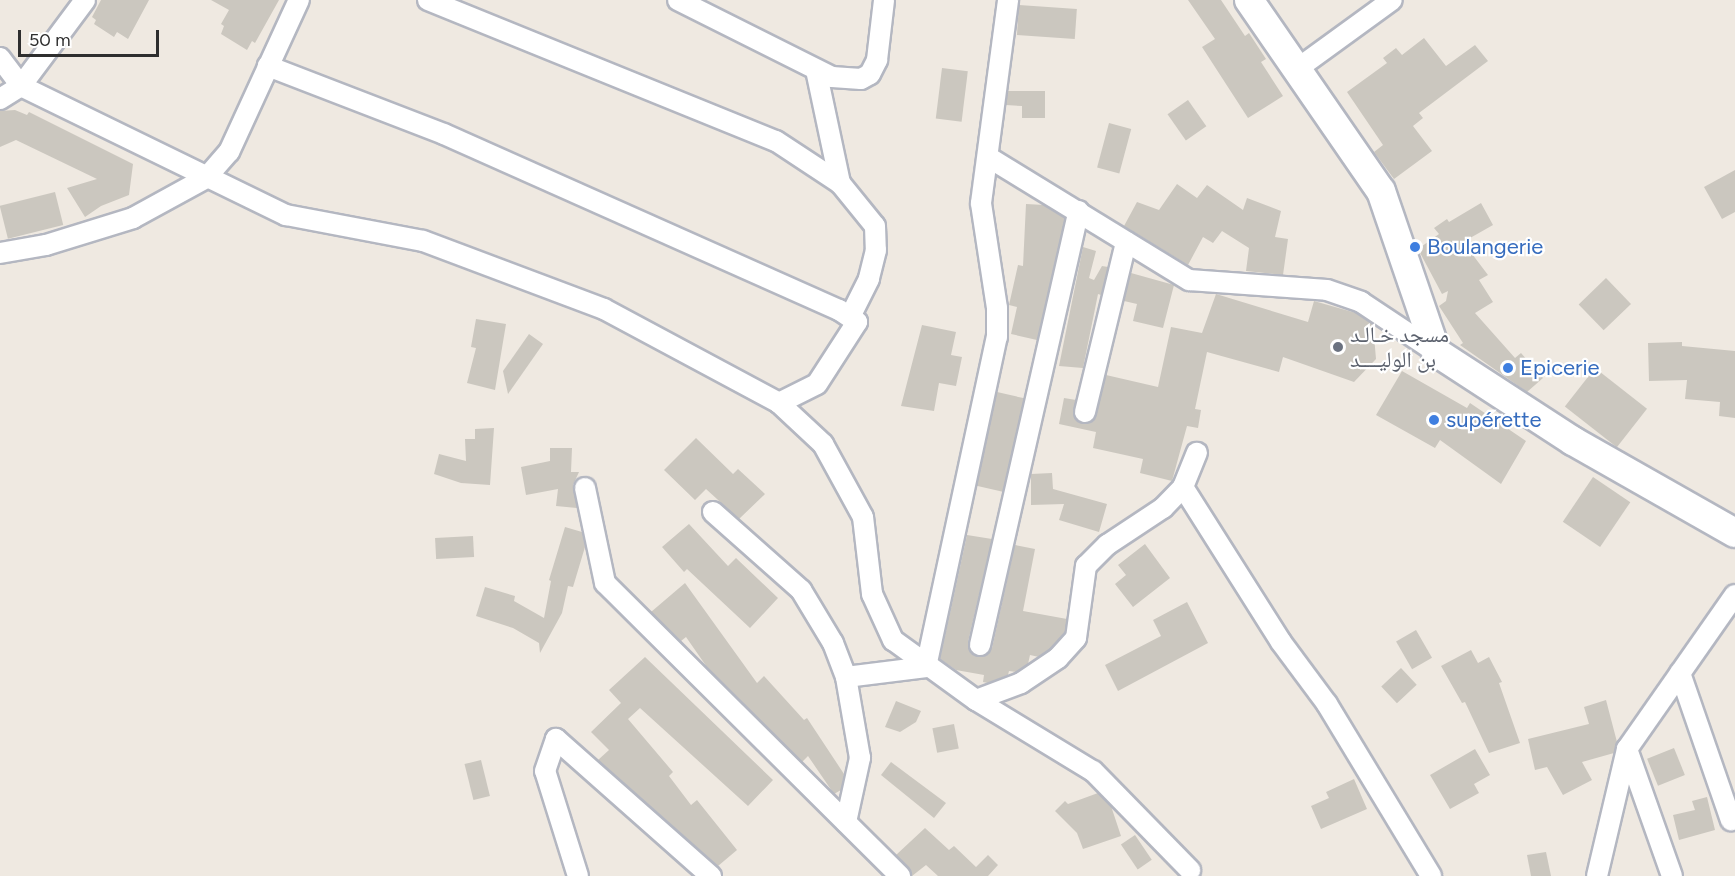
<!DOCTYPE html>
<html>
<head>
<meta charset="utf-8">
<style>
	body { margin:0 }
	#map { position:relative; width:1735px; height:876px; overflow:hidden; background:#efe9e1; font-family:Figtree,"Noto Naskh Arabic",sans-serif }
	div>[style] { position:absolute }
	.building>* { inset:0; background:#cbc7bf; transform-origin:0 0 }
	.roads { filter:drop-shadow(2px 0 #b4b7c1) drop-shadow(-2px 0 #b4b7c1) drop-shadow(0 2px #b4b7c1) drop-shadow(0 -2px #b4b7c1) }
	.street>* { height:20px; margin:-10px; padding:0 10px; transform-origin:10px; border-radius:10px; background:#fff }
	.secondary>* { height:28px; margin:-14px; padding:0 14px; transform-origin:14px; border-radius:14px; background:#fff }
	.dots>* { width:16px; height:16px; translate:-50% -50%; box-sizing:border-box; border:3px solid #fff; border-radius:50% }
	span { translate:-50% -50%; white-space:nowrap; text-align:center; line-height:1.15; -webkit-text-stroke:4.5px #fff; paint-order:stroke }
	.shop-label { font-size:22px; color:#366cbe }
	.left { translate:0 -50%; text-align:left }
	.worship-label { font-size:22px; color:#5b616d }
	.scale { position:absolute; left:18px; top:30px; width:141px; height:27px; box-sizing:border-box; border:3px solid #2e2e2e; border-top:0; padding-left:8px; font-size:18px; line-height:21px; white-space:nowrap; color:#2e2e2e; -webkit-text-stroke:4px #fff; paint-order:stroke }
</style>
</head>
<body>
<div id="map">
	<div class="building">
		<div style="clip-path:polygon(101px 0,149px 0,128px 39px,117px 32px,114px 37px,94px 24px,96px 20px,92px 17px)"></div>
		<div style="clip-path:polygon(211px 0,279px 0,255px 43px,252px 41px,247px 50px,221px 34px,224px 26px,221px 24px,229px 10px)"></div>
		<div style="clip-path:polygon(1188px 0,1221px 0,1245px 36px,1249px 33px,1266px 59px,1261px 62px,1283px 96px,1248px 118px,1202px 47px,1215px 39px)"></div>
		<div style="left:1019px;top:5px;width:58px;height:30px;rotate:4deg"></div>
		<div style="clip-path:polygon(1424px 38px,1446px 66px,1475px 45px,1488px 61px,1419px 113px,1423px 118px,1413px 126px,1432px 151px,1394px 179px,1374px 152px,1383px 145px,1347px 92px,1387px 63px,1383px 58px,1396px 48px,1402px 55px)"></div>
		<div style="left:942px;top:68px;width:26px;height:51px;rotate:7deg"></div>
		<div style="clip-path:polygon(1008px 91px,1045px 91px,1045px 118px,1022px 118px,1022px 106px,1006px 105px)"></div>
		<div style="left:1188px;top:100px;width:32px;height:25px;rotate:55deg"></div>
		<div style="clip-path:polygon(15px 110px,27px 115px,29px 112px,133px 164px,129px 195px,101px 206px,85px 217px,67px 188px,97px 179px,16px 140px,0 147px,0 111px)"></div>
		<div style="left:1109px;top:123px;width:23px;height:46px;rotate:15deg"></div>
		<div style="clip-path:polygon(1735px 170px,1735px 212px,1722px 219px,1704px 187px)"></div>
		<div style="clip-path:polygon(1177px 184px,1197px 198px,1207px 185px,1243px 210px,1247px 198px,1281px 211px,1275px 237px,1288px 239px,1283px 275px,1246px 271px,1249px 248px,1222px 231px,1213px 243px,1203px 237px,1188px 265px,1124px 226px,1137px 202px,1159px 210px)"></div>
		<div style="left:55px;top:192px;width:34px;height:57px;rotate:76deg"></div>
		<div style="clip-path:polygon(1481px 203px,1493px 225px,1463px 242px,1488px 275px,1479px 280px,1493px 302px,1475px 313px,1515px 358px,1521px 353px,1543px 378px,1527px 392px,1460px 345px,1463px 343px,1439px 306px,1446px 301px,1448px 291px,1442px 294px,1418px 249px,1439px 234px,1434px 228px,1447px 219px,1449px 222px)"></div>
		<div style="clip-path:polygon(1026px 204px,1044px 205px,1065px 218px,1037px 340px,1011px 334px,1017px 307px,1009px 305px,1018px 265px,1023px 266px)"></div>
		<div style="clip-path:polygon(1083px 247px,1096px 251px,1089px 278px,1094px 280px,1102px 266px,1108px 267px,1101px 295px,1098px 294px,1083px 368px,1059px 366px)"></div>
		<div style="clip-path:polygon(1131px 273px,1174px 285px,1163px 328px,1133px 321px,1137px 304px,1124px 301px)"></div>
		<div style="left:1606px;top:278px;width:36px;height:38px;rotate:46deg"></div>
		<div style="clip-path:polygon(1216px 294px,1308px 322px,1314px 301px,1356px 313px,1373px 324px,1376px 359px,1354px 382px,1283px 357px,1279px 372px,1207px 352px,1195px 409px,1201px 410px,1198px 428px,1187px 426px,1172px 481px,1140px 473px,1143px 459px,1093px 448px,1096px 432px,1059px 424px,1064px 398px,1076px 400px,1073px 415px,1077px 421px,1093px 421px,1106px 375px,1158px 387px,1171px 327px,1202px 333px)"></div>
		<div style="clip-path:polygon(476px 319px,506px 324px,495px 390px,467px 383px,476px 348px,471px 347px)"></div>
		<div style="clip-path:polygon(922px 325px,956px 332px,951px 355px,962px 357px,956px 386px,939px 383px,934px 411px,901px 406px)"></div>
		<div style="clip-path:polygon(529px 334px,543px 344px,508px 394px,503px 371px)"></div>
		<div style="clip-path:polygon(1682px 342px,1682px 346px,1735px 351px,1735px 418px,1719px 416px,1720px 402px,1685px 399px,1687px 380px,1649px 381px,1648px 343px)"></div>
		<div style="left:1595px;top:368px;width:66px;height:49px;rotate:38deg"></div>
		<div style="clip-path:polygon(1402px 371px,1467px 408px,1470px 403px,1526px 441px,1501px 484px,1440px 440px,1435px 448px,1376px 415px)"></div>
		<div style="left:997px;top:392px;width:28px;height:96px;rotate:13deg"></div>
		<div style="clip-path:polygon(494px 428px,490px 485px,461px 483px,434px 474px,439px 454px,466px 461px,465px 439px,475px 439px,475px 429px)"></div>
		<div style="clip-path:polygon(696px 438px,733px 474px,738px 469px,765px 494px,739px 519px,706px 489px,695px 500px,664px 470px)"></div>
		<div style="clip-path:polygon(550px 448px,572px 448px,571px 472px,579px 472px,573px 485px,577px 508px,556px 506px,558px 489px,526px 495px,521px 467px,550px 461px)"></div>
		<div style="clip-path:polygon(1052px 473px,1053px 489px,1107px 504px,1099px 532px,1059px 520px,1064px 504px,1031px 505px,1031px 474px)"></div>
		<div style="left:1593px;top:477px;width:45px;height:54px;rotate:34deg"></div>
		<div style="clip-path:polygon(689px 524px,728px 566px,736px 558px,778px 598px,750px 628px,687px 569px,684px 572px,662px 547px)"></div>
		<div style="clip-path:polygon(565px 527px,582px 532px,585px 547px,573px 587px,568px 586px,562px 613px,540px 653px,539px 643px,513px 628px,476px 616px,485px 587px,515px 596px,514px 601px,544px 618px,551px 581px,549px 580px)"></div>
		<div style="clip-path:polygon(967px 535px,992px 539px,968px 642px,972px 654px,983px 657px,992px 648px,1015px 545px,1035px 549px,1023px 611px,1067px 619px,1065px 633px,1050px 649px,1039px 657px,1030px 655px,1028px 664px,1016px 672px,1009px 671px,1008px 675px,988px 683px,983px 682px,984px 675px,956px 670px,940px 659px)"></div>
		<div style="left:473px;top:536px;width:21px;height:38px;rotate:87deg"></div>
		<div style="clip-path:polygon(1145px 544px,1170px 578px,1133px 607px,1115px 584px,1126px 575px,1118px 565px)"></div>
		<div style="clip-path:polygon(685px 583px,757px 683px,764px 676px,804px 720px,807px 718px,844px 774px,841px 790px,834px 794px,808px 756px,802px 762px,709px 670px,686px 637px,681px 641px,651px 612px)"></div>
		<div style="clip-path:polygon(1187px 602px,1208px 643px,1118px 691px,1105px 665px,1161px 636px,1153px 620px)"></div>
		<div style="left:1416px;top:630px;width:32px;height:23px;rotate:60deg"></div>
		<div style="clip-path:polygon(1471px 650px,1478px 663px,1489px 657px,1502px 682px,1499px 683px,1520px 743px,1489px 753px,1465px 702px,1462px 703px,1441px 666px)"></div>
		<div style="clip-path:polygon(645px 657px,773px 780px,748px 806px,640px 708px,628px 719px,673px 772px,669px 776px,691px 805px,697px 800px,737px 850px,718px 866px,598px 760px,609px 750px,591px 732px,621px 703px,609px 690px)"></div>
		<div style="left:1401px;top:668px;width:23px;height:27px;rotate:47deg"></div>
		<div style="clip-path:polygon(1606px 700px,1617px 742px,1614px 753px,1582px 762px,1592px 780px,1563px 795px,1547px 767px,1535px 770px,1528px 739px,1589px 724px,1584px 707px)"></div>
		<div style="clip-path:polygon(896px 701px,921px 711px,916px 722px,900px 732px,885px 727px)"></div>
		<div style="left:954px;top:724px;width:25px;height:22px;rotate:79deg"></div>
		<div style="left:1674px;top:748px;width:29px;height:29px;rotate:68deg"></div>
		<div style="clip-path:polygon(1475px 749px,1490px 775px,1474px 784px,1479px 793px,1450px 809px,1430px 775px)"></div>
		<div style="left:481px;top:760px;width:37px;height:17px;rotate:76deg"></div>
		<div style="clip-path:polygon(891px 762px,946px 803px,934px 818px,881px 775px)"></div>
		<div style="clip-path:polygon(1354px 779px,1367px 809px,1321px 829px,1311px 806px,1329px 798px,1326px 792px)"></div>
		<div style="clip-path:polygon(1098px 793px,1111px 806px,1121px 836px,1083px 849px,1077px 833px,1055px 811px,1065px 801px,1068px 804px)"></div>
		<div style="clip-path:polygon(1707px 797px,1715px 830px,1679px 840px,1673px 815px,1695px 810px,1692px 801px)"></div>
		<div style="clip-path:polygon(925px 828px,949px 850px,954px 846px,976px 867px,988px 855px,998px 865px,988px 876px,938px 876px,926px 865px,912px 876px,896px 855px)"></div>
		<div style="left:1135px;top:835px;width:30px;height:17px;rotate:56deg"></div>
		<div style="clip-path:polygon(1546px 852px,1551px 876px,1531px 876px,1527px 855px)"></div>
	</div>
	<div class="roads">
		<div class="street">
			<div style="left:428px;top:0;width:375px;rotate:22.1deg"></div>
			<div style="left:776px;top:141px;width:77px;rotate:33.3deg"></div>
			<div style="left:840px;top:183px;width:55px;rotate:50.9deg"></div>
			<div style="left:875px;top:226px;width:24px;rotate:88deg"></div>
			<div style="left:876px;top:250px;width:30px;rotate:104deg"></div>
			<div style="left:869px;top:279px;width:42px;rotate:116.6deg"></div>
			<div style="left:678px;top:0;width:172px;rotate:26.6deg"></div>
			<div style="left:832px;top:77px;width:29px;rotate:4deg"></div>
			<div style="left:861px;top:79px;width:10px;rotate:-29deg"></div>
			<div style="left:870px;top:74px;width:16px;rotate:-63deg"></div>
			<div style="left:877px;top:60px;width:60px;rotate:-83.3deg"></div>
			<div style="left:0;top:58px;width:35px;rotate:53deg"></div>
			<div style="left:21px;top:86px;width:295px;rotate:26deg"></div>
			<div style="left:286px;top:215px;width:139px;rotate:10.7deg"></div>
			<div style="left:423px;top:241px;width:193px;rotate:20.6deg"></div>
			<div style="left:604px;top:309px;width:199px;rotate:28.2deg"></div>
			<div style="left:779px;top:403px;width:42px;rotate:-26.6deg"></div>
			<div style="left:817px;top:384px;width:74px;rotate:-57.2deg"></div>
			<div style="left:857px;top:322px;width:22px;rotate:-146deg"></div>
			<div style="left:839px;top:310px;width:432px;rotate:-156deg"></div>
			<div style="left:444px;top:134px;width:189px;rotate:-158.9deg"></div>
			<div style="left:1297px;top:69px;width:117px;rotate:-36deg"></div>
			<div style="left:816px;top:70px;width:116px;rotate:78deg"></div>
			<div style="left:0;top:99px;width:25px;rotate:-32deg"></div>
			<div style="left:21px;top:86px;width:107px;rotate:-53.3deg"></div>
			<div style="left:988px;top:157px;width:236px;rotate:31.5deg"></div>
			<div style="left:1189px;top:280px;width:138px;rotate:4.1deg"></div>
			<div style="left:1327px;top:290px;width:36px;rotate:19deg"></div>
			<div style="left:1361px;top:302px;width:90px;rotate:33.7deg"></div>
			<div style="left:0;top:253px;width:47px;rotate:-9.9deg"></div>
			<div style="left:46px;top:245px;width:91px;rotate:-17.2deg"></div>
			<div style="left:133px;top:218px;width:83px;rotate:-28.7deg"></div>
			<div style="left:206px;top:178px;width:35px;rotate:-49deg"></div>
			<div style="left:229px;top:152px;width:167px;rotate:-65.3deg"></div>
			<div style="left:779px;top:403px;width:60px;rotate:43deg"></div>
			<div style="left:823px;top:444px;width:83px;rotate:61.3deg"></div>
			<div style="left:863px;top:517px;width:78px;rotate:83.3deg"></div>
			<div style="left:872px;top:594px;width:51px;rotate:65.5deg"></div>
			<div style="left:893px;top:640px;width:102px;rotate:35.9deg"></div>
			<div style="left:976px;top:700px;width:48px;rotate:-20.7deg"></div>
			<div style="left:1021px;top:683px;width:45px;rotate:-34deg"></div>
			<div style="left:1058px;top:658px;width:27px;rotate:-48deg"></div>
			<div style="left:1076px;top:638px;width:73px;rotate:-82.1deg"></div>
			<div style="left:1086px;top:566px;width:30px;rotate:-45deg"></div>
			<div style="left:1107px;top:545px;width:67px;rotate:-33.5deg"></div>
			<div style="left:1163px;top:508px;width:29px;rotate:-46deg"></div>
			<div style="left:1183px;top:487px;width:37px;rotate:-68deg"></div>
			<div style="left:1085px;top:412px;width:175px;rotate:-76.4deg"></div>
			<div style="left:1183px;top:487px;width:183px;rotate:57.7deg"></div>
			<div style="left:1281px;top:642px;width:77px;rotate:53.4deg"></div>
			<div style="left:1327px;top:704px;width:201px;rotate:58.8deg"></div>
			<div style="left:585px;top:488px;width:97px;rotate:78.1deg"></div>
			<div style="left:605px;top:583px;width:416px;rotate:44.8deg"></div>
			<div style="left:713px;top:512px;width:118px;rotate:41.6deg"></div>
			<div style="left:801px;top:590px;width:62px;rotate:58.9deg"></div>
			<div style="left:833px;top:643px;width:36px;rotate:69deg"></div>
			<div style="left:980px;top:645px;width:445px;rotate:-77.2deg"></div>
			<div style="left:926px;top:667px;width:338px;rotate:-77.9deg"></div>
			<div style="left:997px;top:337px;width:29px;rotate:-90deg"></div>
			<div style="left:997px;top:308px;width:106px;rotate:-98.7deg"></div>
			<div style="left:981px;top:203px;width:205px;rotate:-82.4deg"></div>
			<div style="left:1680px;top:673px;width:156px;rotate:70.9deg"></div>
			<div style="left:976px;top:700px;width:137px;rotate:31.3deg"></div>
			<div style="left:1093px;top:771px;width:139px;rotate:45.6deg"></div>
			<div style="left:846px;top:822px;width:66px;rotate:-77.7deg"></div>
			<div style="left:860px;top:758px;width:82px;rotate:-99.8deg"></div>
			<div style="left:846px;top:677px;width:81px;rotate:-7.1deg"></div>
			<div style="left:578px;top:876px;width:110px;rotate:-107.4deg"></div>
			<div style="left:545px;top:771px;width:34px;rotate:-71deg"></div>
			<div style="left:556px;top:739px;width:207px;rotate:41.5deg"></div>
			<div style="left:1597px;top:876px;width:130px;rotate:-76.7deg"></div>
			<div style="left:1672px;top:876px;width:135px;rotate:-109.5deg"></div>
			<div style="left:1627px;top:749px;width:188px;rotate:-55deg"></div>
		</div>
		<div class="secondary">
			<div style="left:1249px;top:0;width:232px;rotate:55.4deg"></div>
			<div style="left:1381px;top:191px;width:170px;rotate:71.1deg"></div>
			<div style="left:1436px;top:352px;width:163px;rotate:33deg"></div>
			<div style="left:1573px;top:441px;width:186px;rotate:29.6deg"></div>
		</div>
	</div>
	<div class="dots">
		<div style="left:1415px;top:247px;background:#3f7fe0"></div>
		<div style="left:1338px;top:347px;background:#6b7280"></div>
		<div style="left:1508px;top:368px;background:#3f7fe0"></div>
		<div style="left:1434px;top:420px;background:#3f7fe0"></div>
	</div>
	<div class="shop-label">
		<span class="left" style="left:1427px;top:247px">Boulangerie</span>
		<span class="left" style="left:1520px;top:368px">Epicerie</span>
		<span class="left" style="left:1446px;top:420px">supérette</span>
	</div>
	<div class="worship-label">
		<span class="left" style="left:1350px;top:347px">مسجد خـالـد<br>بن الوليــــد</span>
	</div>
	<div class="scale">50 m</div>
</div>
</body>
</html>
